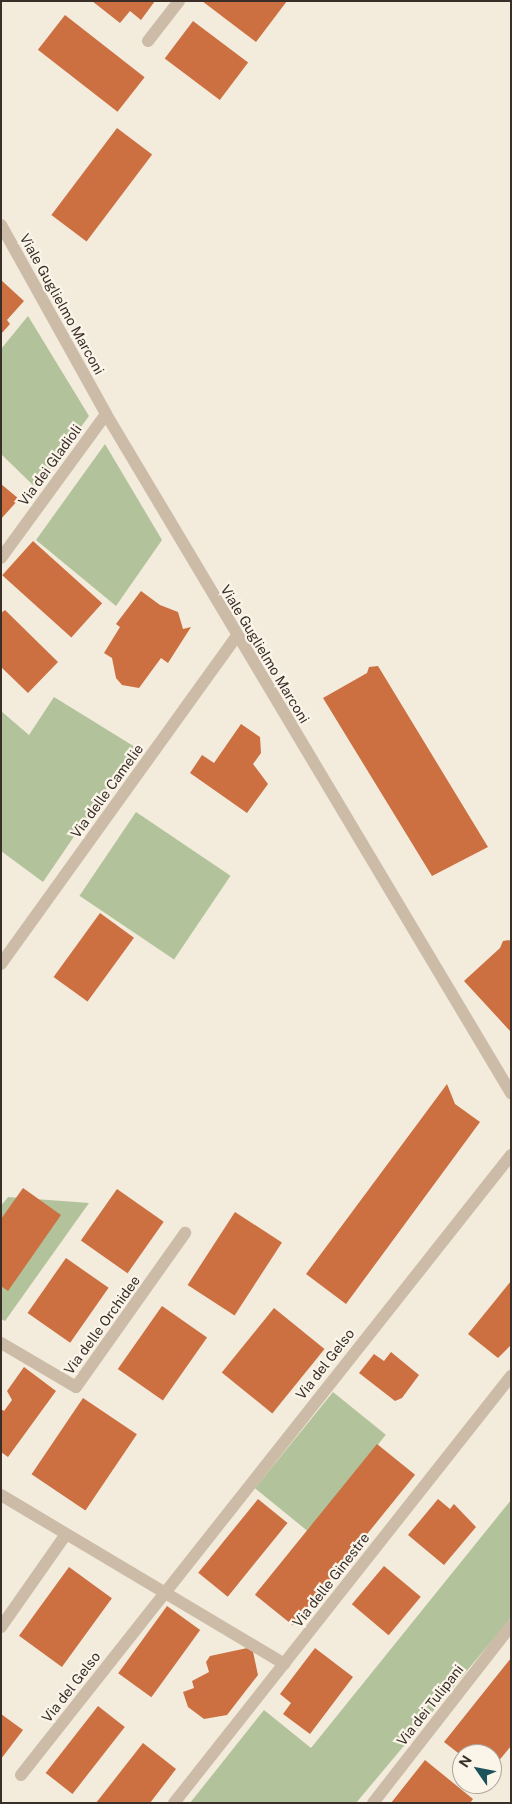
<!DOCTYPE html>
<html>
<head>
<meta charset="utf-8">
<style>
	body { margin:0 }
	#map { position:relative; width:512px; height:1804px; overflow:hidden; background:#f3ebdc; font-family:"Public Sans",sans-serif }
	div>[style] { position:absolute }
	.green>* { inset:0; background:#b2c39b; transform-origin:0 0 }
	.building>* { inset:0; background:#cc7042; transform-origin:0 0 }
	.minor>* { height:12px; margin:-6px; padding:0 6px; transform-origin:6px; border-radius:6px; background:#ccbca7 }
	span { translate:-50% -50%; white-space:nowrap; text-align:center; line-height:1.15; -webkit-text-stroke:4.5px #fbf4e9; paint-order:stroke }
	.street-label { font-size:14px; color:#392f28 }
	.frame { position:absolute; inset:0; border:2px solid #392f28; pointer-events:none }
	.north { position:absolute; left:452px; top:1744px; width:50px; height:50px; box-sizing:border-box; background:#fbf4e9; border:1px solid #ada59c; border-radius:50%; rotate:303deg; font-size:14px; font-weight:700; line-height:20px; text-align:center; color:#392f28 }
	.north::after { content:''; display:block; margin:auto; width:18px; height:22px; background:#1b525c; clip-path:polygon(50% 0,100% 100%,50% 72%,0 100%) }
</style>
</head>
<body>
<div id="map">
	<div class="green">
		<div style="clip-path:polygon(28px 316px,89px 416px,36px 488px,1px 454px,1px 349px)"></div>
		<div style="clip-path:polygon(105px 444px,162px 540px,116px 606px,36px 540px)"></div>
		<div style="clip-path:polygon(54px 697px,135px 747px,43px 882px,1px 851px,1px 711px,29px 735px)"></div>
		<div style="left:136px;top:812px;width:114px;height:101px;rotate:34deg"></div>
		<div style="clip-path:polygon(8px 1197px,89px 1203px,5px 1321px,1px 1319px,1px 1206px)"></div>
		<div style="left:333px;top:1392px;width:68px;height:124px;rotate:39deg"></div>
		<div style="clip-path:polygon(511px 1500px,511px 1618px,356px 1803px,190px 1803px,264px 1710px,311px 1748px)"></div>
	</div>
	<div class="building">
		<div style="clip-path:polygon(92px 1px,155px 1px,141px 20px,130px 11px,120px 23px)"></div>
		<div style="clip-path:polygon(202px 1px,287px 1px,256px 42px)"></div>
		<div style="left:65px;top:15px;width:101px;height:44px;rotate:38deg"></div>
		<div style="left:193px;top:21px;width:69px;height:47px;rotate:37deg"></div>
		<div style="left:117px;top:128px;width:44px;height:109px;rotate:37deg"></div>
		<div style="clip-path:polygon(1px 280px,24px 301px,7px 320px,10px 324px,1px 334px)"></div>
		<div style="clip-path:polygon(1px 484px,19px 499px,1px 519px)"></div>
		<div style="left:33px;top:541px;width:93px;height:46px;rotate:42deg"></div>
		<div style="clip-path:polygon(141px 591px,160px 605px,178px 612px,183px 629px,191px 627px,168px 663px,161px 658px,139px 688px,122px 685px,116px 678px,112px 658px,104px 653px,120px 627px,116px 624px)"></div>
		<div style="clip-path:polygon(5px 610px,58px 662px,28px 693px,1px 667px,1px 613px)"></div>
		<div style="clip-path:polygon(378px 666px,488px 847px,432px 876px,323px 698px,367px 673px,369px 667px)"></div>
		<div style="clip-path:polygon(241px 724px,260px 737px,261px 753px,253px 764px,268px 784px,247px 813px,190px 773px,202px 755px,214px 763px)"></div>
		<div style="left:100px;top:913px;width:42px;height:79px;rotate:36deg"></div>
		<div style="clip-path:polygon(509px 940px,511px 942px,511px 1032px,464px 981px,500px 948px,503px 941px)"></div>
		<div style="clip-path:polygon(447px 1084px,455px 1104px,480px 1122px,346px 1304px,306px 1274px)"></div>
		<div style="clip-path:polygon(23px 1188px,61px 1215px,8px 1291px,1px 1286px,1px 1219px)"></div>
		<div style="left:117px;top:1189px;width:57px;height:63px;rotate:35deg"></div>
		<div style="left:235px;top:1212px;width:56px;height:87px;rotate:33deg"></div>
		<div style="left:66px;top:1258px;width:52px;height:67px;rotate:35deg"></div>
		<div style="clip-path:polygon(511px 1281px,511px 1345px,498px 1358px,468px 1334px)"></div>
		<div style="left:162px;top:1306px;width:55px;height:77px;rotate:35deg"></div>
		<div style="left:274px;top:1308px;width:65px;height:83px;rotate:39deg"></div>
		<div style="clip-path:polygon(391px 1352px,419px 1375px,402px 1398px,395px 1401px,359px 1373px,374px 1354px,384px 1361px)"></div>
		<div style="clip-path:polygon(24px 1367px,56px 1391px,8px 1457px,1px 1452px,1px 1409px,4px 1411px,12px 1400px,7px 1391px)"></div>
		<div style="left:83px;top:1398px;width:65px;height:92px;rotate:34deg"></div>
		<div style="left:377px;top:1444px;width:49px;height:194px;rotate:39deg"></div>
		<div style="left:258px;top:1499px;width:38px;height:95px;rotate:39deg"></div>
		<div style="clip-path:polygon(438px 1499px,450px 1509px,454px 1504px,476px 1527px,444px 1565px,408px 1535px)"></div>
		<div style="left:384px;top:1566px;width:48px;height:50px;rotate:40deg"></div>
		<div style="left:69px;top:1567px;width:53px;height:85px;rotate:36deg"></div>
		<div style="left:167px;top:1606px;width:41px;height:83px;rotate:36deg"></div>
		<div style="clip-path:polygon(252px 1647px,258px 1675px,227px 1715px,204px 1719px,188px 1707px,183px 1692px,194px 1688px,192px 1681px,209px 1672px,206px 1662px,210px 1656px)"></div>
		<div style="clip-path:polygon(315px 1648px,353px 1677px,310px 1734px,283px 1714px,291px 1703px,280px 1694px)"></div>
		<div style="clip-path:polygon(511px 1658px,511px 1746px,492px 1769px,492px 1754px,462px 1756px,444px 1742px)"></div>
		<div style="left:98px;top:1706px;width:34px;height:85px;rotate:38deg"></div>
		<div style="clip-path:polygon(1px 1714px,23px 1730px,1px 1759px)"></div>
		<div style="clip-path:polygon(143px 1743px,176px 1769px,150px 1803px,96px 1803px)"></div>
		<div style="clip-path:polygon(425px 1760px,473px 1799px,470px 1803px,391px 1803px)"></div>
	</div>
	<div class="minor">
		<div style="left:148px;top:41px;width:51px;rotate:-52.2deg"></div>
		<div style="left:1px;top:225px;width:216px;rotate:60.9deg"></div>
		<div style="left:106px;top:414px;width:791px;rotate:59.19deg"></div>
		<div style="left:1px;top:558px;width:178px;rotate:-53.9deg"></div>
		<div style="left:1px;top:964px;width:404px;rotate:-54.3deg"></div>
		<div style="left:1px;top:1343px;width:87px;rotate:30.4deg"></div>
		<div style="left:76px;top:1387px;width:189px;rotate:-54.7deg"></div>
		<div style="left:1px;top:1495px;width:330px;rotate:30.8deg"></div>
		<div style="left:1px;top:1627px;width:113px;rotate:-55deg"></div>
		<div style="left:21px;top:1775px;width:790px;rotate:-51.68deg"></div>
		<div style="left:174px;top:1803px;width:544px;rotate:-51.72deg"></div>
		<div style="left:373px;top:1803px;width:224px;rotate:-52.1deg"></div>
	</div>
	<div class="street-label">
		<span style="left:62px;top:304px;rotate:61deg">Viale Guglielmo Marconi</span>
		<span style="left:50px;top:465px;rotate:-54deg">Via dei Gladioli</span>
		<span style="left:265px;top:654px;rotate:59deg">Viale Guglielmo Marconi</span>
		<span style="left:107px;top:791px;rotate:-54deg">Via delle Camelie</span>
		<span style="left:102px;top:1325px;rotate:-54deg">Via delle Orchidee</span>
		<span style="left:325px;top:1364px;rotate:-52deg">Via del Gelso</span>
		<span style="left:331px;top:1580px;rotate:-52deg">Via delle Ginestre</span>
		<span style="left:71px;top:1687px;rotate:-52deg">Via del Gelso</span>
		<span style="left:430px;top:1705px;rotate:-52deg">Via dei Tulipani</span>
	</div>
	<div class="frame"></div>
	<div class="north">N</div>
</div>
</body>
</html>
